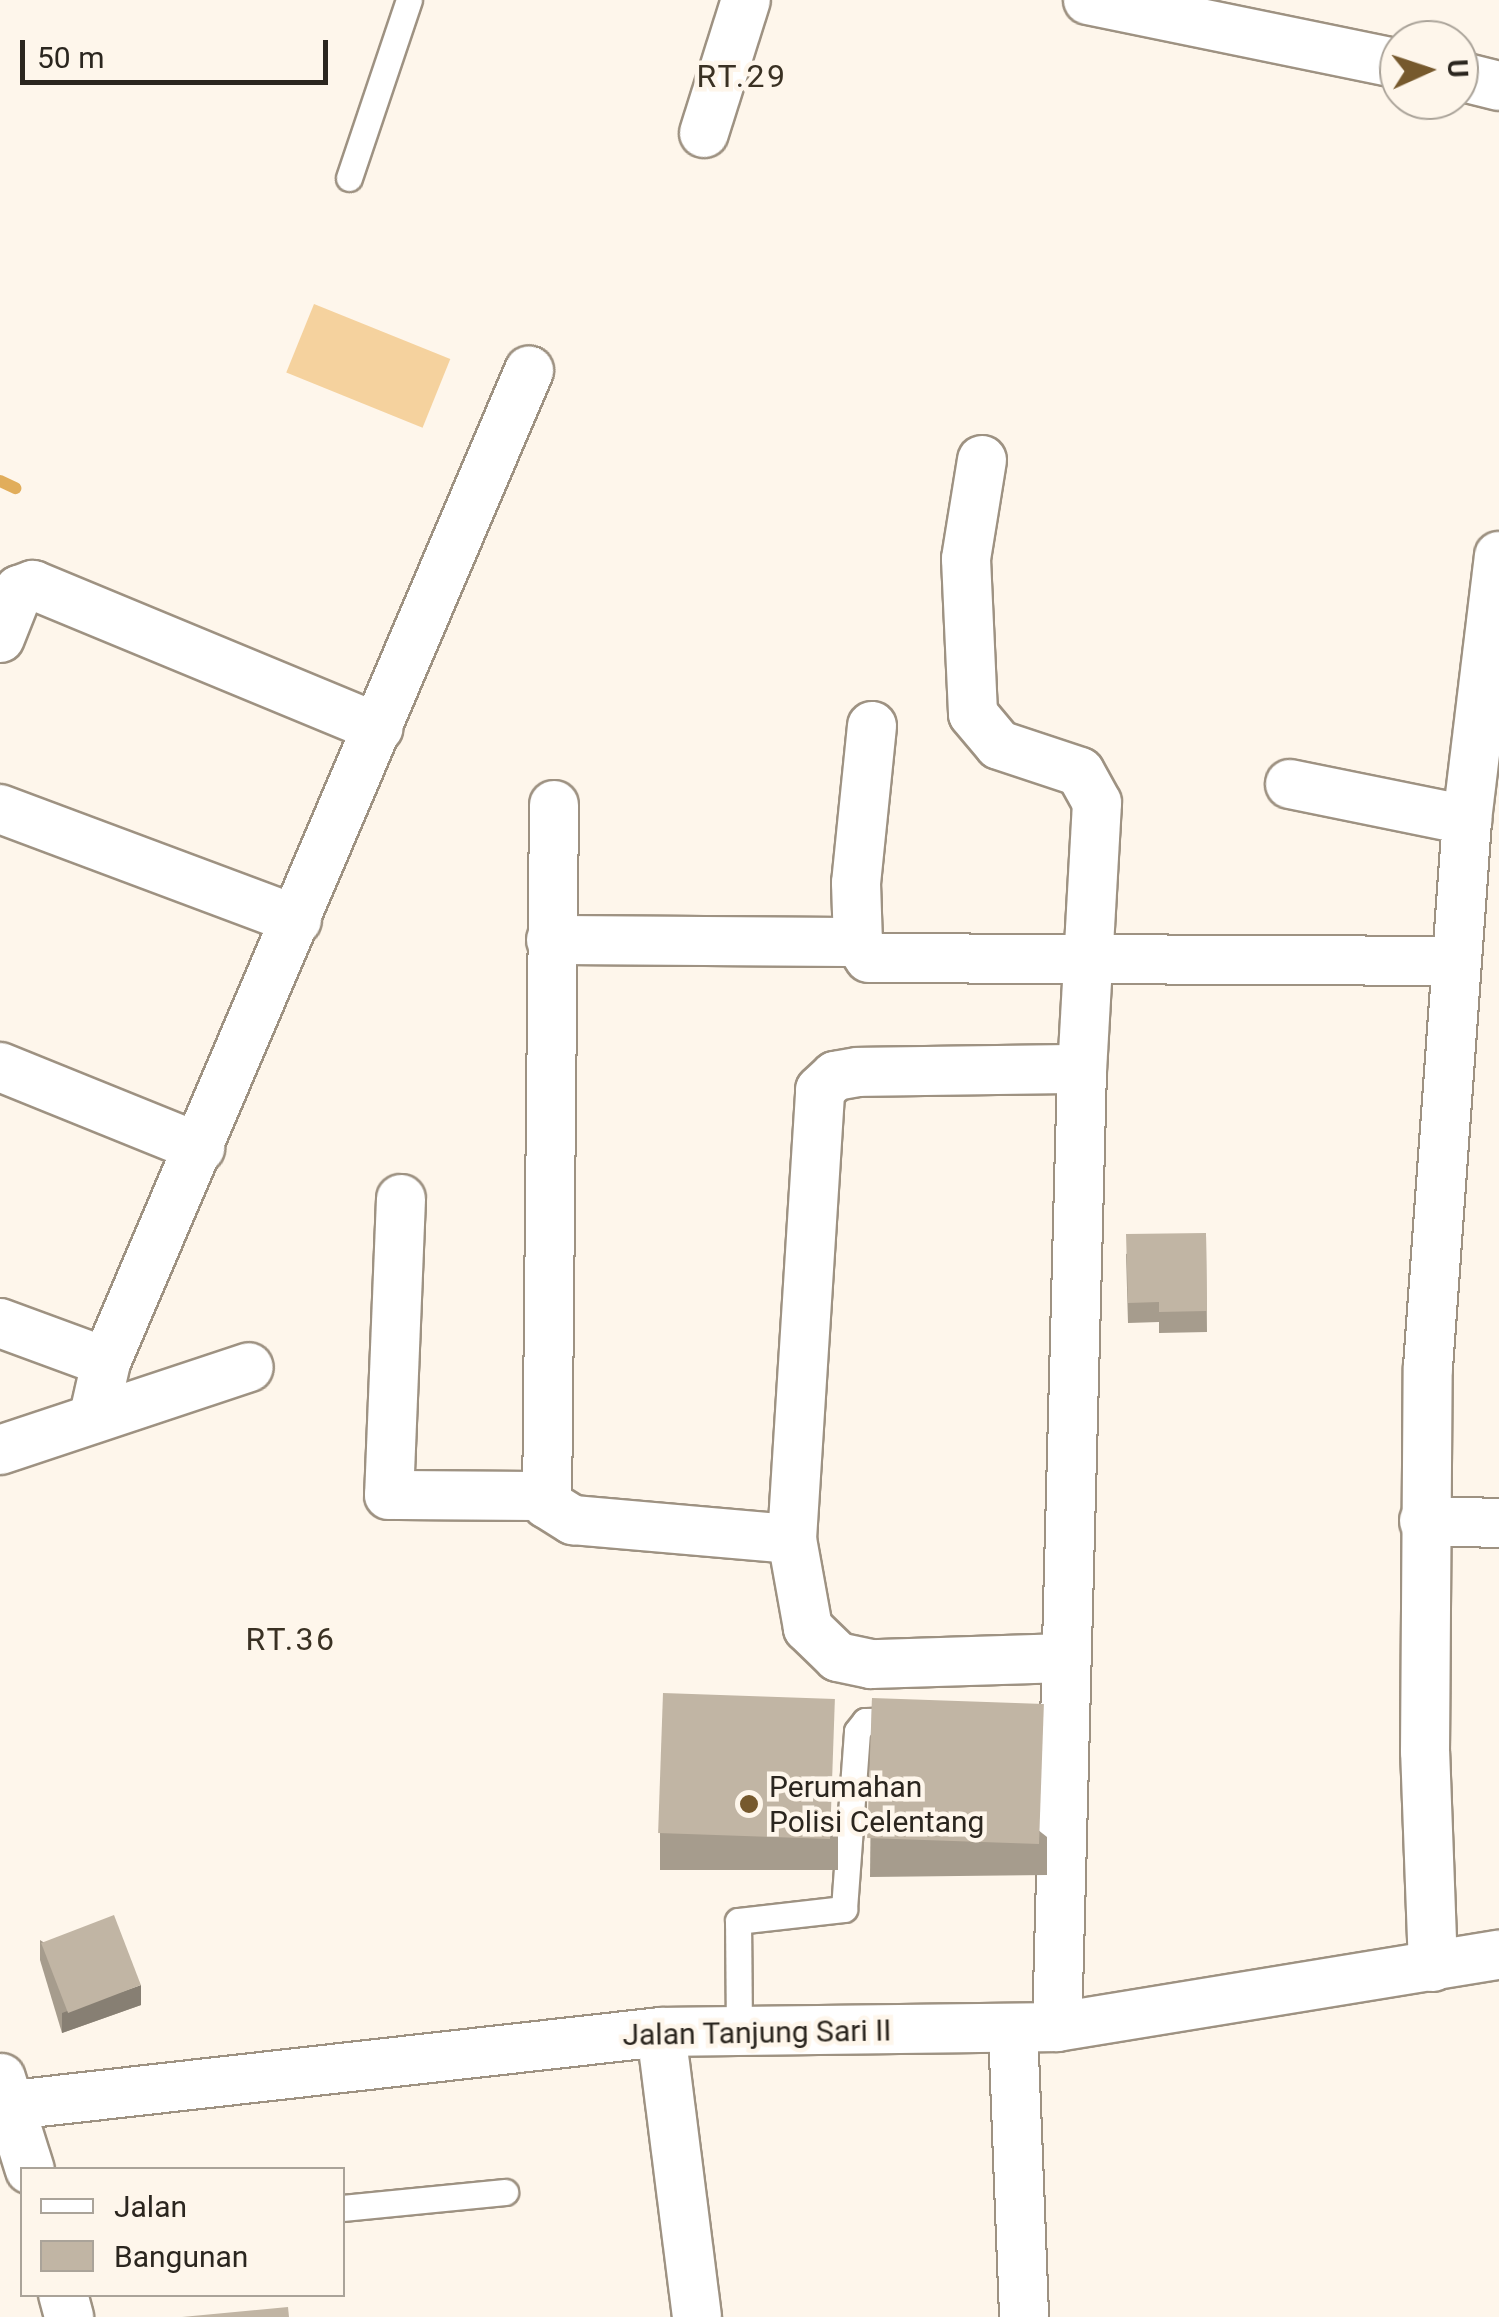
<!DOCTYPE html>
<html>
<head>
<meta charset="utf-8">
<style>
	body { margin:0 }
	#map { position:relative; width:1499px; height:2317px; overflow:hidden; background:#fef6eb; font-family:Roboto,sans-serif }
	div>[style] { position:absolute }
	.green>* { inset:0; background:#f5d29e; transform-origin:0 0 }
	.stream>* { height:12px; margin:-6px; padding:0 6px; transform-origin:6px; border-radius:6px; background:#e1ad5b }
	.roads { filter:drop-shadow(2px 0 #9e9282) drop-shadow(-2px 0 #9e9282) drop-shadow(0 2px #9e9282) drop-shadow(0 -2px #9e9282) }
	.lane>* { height:25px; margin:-12.5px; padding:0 12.5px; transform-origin:12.5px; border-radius:12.5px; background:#fff }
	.street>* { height:48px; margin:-24px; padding:0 24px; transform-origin:24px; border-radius:24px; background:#fff }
	.wall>* { inset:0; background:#a69c8d; transform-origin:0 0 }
	.shaded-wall>* { inset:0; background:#877f73 }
	.building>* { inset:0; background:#c1b5a4; transform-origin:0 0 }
	.dots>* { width:28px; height:28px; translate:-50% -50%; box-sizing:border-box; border:5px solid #fef6eb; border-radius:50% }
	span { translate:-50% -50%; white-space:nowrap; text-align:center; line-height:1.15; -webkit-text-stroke:9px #fef6eb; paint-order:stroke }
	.poi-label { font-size:30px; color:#2b261f }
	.left { translate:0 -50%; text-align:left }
	.street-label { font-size:30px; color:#2b261f }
	.neighbourhood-label { font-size:32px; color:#3a3123; letter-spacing:2.5px }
	.legend { position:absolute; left:20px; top:2167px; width:325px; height:130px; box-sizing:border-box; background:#fef6eb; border:2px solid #aaa399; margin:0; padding:12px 18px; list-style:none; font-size:30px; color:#2b261f }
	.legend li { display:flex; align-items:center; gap:20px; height:50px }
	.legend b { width:50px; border:2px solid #aaa399 }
	.north { position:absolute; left:1379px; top:20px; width:100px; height:100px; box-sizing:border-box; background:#fef6eb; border:2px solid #aaa399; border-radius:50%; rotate:87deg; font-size:28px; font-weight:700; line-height:40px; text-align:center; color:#2b261f }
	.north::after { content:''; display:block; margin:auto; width:35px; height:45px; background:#76592d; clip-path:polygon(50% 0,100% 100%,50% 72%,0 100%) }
	.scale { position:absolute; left:20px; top:40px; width:308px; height:45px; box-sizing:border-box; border:5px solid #2b261f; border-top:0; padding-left:12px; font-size:30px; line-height:35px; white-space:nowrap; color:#2b261f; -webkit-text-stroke:8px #fef6eb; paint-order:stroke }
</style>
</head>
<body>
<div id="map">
	<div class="green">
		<div style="left:314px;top:304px;width:147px;height:74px;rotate:22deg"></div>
	</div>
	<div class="stream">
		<div style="left:0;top:481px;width:17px;rotate:25deg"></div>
	</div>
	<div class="roads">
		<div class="lane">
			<div style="left:349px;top:178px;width:188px;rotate:-71.4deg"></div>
			<div style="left:739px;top:2032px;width:111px;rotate:-90.5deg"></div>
			<div style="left:738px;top:1921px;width:107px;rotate:-6.5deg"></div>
			<div style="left:844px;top:1909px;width:178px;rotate:-85.8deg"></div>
			<div style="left:857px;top:1731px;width:13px;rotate:-51deg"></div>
			<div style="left:865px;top:1721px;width:39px;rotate:-1deg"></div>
			<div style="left:342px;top:2208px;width:164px;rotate:-5.6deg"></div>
		</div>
		<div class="street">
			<div style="left:1088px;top:0;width:318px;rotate:11.6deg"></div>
			<div style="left:1459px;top:76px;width:41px;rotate:14deg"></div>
			<div style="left:704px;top:133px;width:139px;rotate:-72.5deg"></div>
			<div style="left:982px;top:460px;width:100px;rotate:99.2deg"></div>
			<div style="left:966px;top:559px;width:155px;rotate:87.4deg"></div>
			<div style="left:973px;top:714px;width:40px;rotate:50deg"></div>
			<div style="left:999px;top:745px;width:85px;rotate:18.4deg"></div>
			<div style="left:1080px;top:772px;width:35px;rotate:61deg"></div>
			<div style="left:1097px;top:803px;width:266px;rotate:93.2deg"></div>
			<div style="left:1082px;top:1069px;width:958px;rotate:91.49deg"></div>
			<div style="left:0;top:638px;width:52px;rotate:-68.4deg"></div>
			<div style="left:19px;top:590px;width:15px;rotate:-20deg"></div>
			<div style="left:33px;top:585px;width:374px;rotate:22.5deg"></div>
			<div style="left:872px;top:726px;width:158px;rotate:95.8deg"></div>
			<div style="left:856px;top:883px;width:59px;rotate:88.1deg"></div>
			<div style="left:858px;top:942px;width:19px;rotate:55deg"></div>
			<div style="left:869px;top:958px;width:587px;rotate:0.29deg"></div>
			<div style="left:1290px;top:784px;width:181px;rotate:11.5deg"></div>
			<div style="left:554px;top:805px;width:699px;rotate:90.57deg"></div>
			<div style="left:547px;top:1504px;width:31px;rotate:32deg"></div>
			<div style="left:573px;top:1520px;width:220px;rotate:5deg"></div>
			<div style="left:0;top:809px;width:317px;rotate:20.5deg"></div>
			<div style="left:551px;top:940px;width:307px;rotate:0.4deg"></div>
			<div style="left:0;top:1067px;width:216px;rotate:22deg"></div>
			<div style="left:401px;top:1199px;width:296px;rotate:92.3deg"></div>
			<div style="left:389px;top:1495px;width:156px;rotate:0.4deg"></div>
			<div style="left:0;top:1323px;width:113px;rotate:20.2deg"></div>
			<div style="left:94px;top:1415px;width:54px;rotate:-77.2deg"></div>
			<div style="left:106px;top:1362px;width:1078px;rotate:-66.89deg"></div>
			<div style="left:0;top:1450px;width:262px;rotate:-18.4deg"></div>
			<div style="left:1424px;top:1521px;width:75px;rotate:1.5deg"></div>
			<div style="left:1066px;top:1658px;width:195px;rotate:178.2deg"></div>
			<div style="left:871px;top:1664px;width:34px;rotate:-168deg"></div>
			<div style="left:838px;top:1657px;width:42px;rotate:-136deg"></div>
			<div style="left:808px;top:1628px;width:90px;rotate:-100.2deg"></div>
			<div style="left:792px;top:1539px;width:450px;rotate:-86.4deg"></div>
			<div style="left:820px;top:1090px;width:21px;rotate:-43deg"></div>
			<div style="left:835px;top:1076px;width:23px;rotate:-10deg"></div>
			<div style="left:858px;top:1072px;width:224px;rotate:-0.8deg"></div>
			<div style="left:1433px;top:1967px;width:215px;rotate:-92.1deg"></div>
			<div style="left:1425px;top:1752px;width:385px;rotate:-89.6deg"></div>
			<div style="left:1428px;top:1367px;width:548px;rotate:-85.92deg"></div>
			<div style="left:1467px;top:820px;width:266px;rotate:-83.1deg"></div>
			<div style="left:1013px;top:2028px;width:289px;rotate:87.8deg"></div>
			<div style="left:661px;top:2032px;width:287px;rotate:82.8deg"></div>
			<div style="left:1px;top:2078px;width:96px;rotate:72.5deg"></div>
			<div style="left:13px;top:2105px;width:652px;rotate:-6.43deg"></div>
			<div style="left:661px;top:2032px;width:396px;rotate:-0.7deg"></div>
			<div style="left:1057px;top:2027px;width:448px;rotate:-9.3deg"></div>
			<div style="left:63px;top:2294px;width:24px;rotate:75deg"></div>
		</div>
	</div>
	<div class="wall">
		<div style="clip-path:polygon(1206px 1233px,1207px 1332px,1159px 1333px,1159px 1322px,1128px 1323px,1126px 1254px)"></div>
		<div style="clip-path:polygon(872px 1698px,1047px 1837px,1047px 1875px,870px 1877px)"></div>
		<div style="left:838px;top:1832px;width:38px;height:178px;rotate:90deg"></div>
		<div style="clip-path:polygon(40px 1940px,141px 2005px,62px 2033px,40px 1960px)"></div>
	</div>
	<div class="shaded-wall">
		<div style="clip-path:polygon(141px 1985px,141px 2005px,62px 2033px,62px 2013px)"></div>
	</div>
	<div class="building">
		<div style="clip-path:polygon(1206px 1233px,1207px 1311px,1159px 1312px,1159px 1302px,1128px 1303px,1126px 1234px)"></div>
		<div style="left:663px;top:1693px;width:172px;height:140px;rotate:2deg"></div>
		<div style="left:872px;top:1698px;width:172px;height:140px;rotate:2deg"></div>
		<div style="left:114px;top:1915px;width:75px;height:78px;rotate:69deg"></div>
		<div style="clip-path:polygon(288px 2307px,289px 2317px,182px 2317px)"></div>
	</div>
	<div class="dots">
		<div style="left:749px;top:1804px;background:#76592d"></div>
	</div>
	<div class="poi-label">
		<span class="left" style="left:769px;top:1804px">Perumahan<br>Polisi Celentang</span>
	</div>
	<div class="street-label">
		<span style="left:757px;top:2033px;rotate:-1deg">Jalan Tanjung Sari II</span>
	</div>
	<div class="neighbourhood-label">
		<span style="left:742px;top:76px">RT.29</span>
		<span style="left:291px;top:1639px">RT.36</span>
	</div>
	<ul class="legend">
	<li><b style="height:12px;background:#fff"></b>Jalan</li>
	<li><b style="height:28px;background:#c1b5a4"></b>Bangunan</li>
	</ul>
	<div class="north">U</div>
	<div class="scale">50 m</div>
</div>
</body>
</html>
